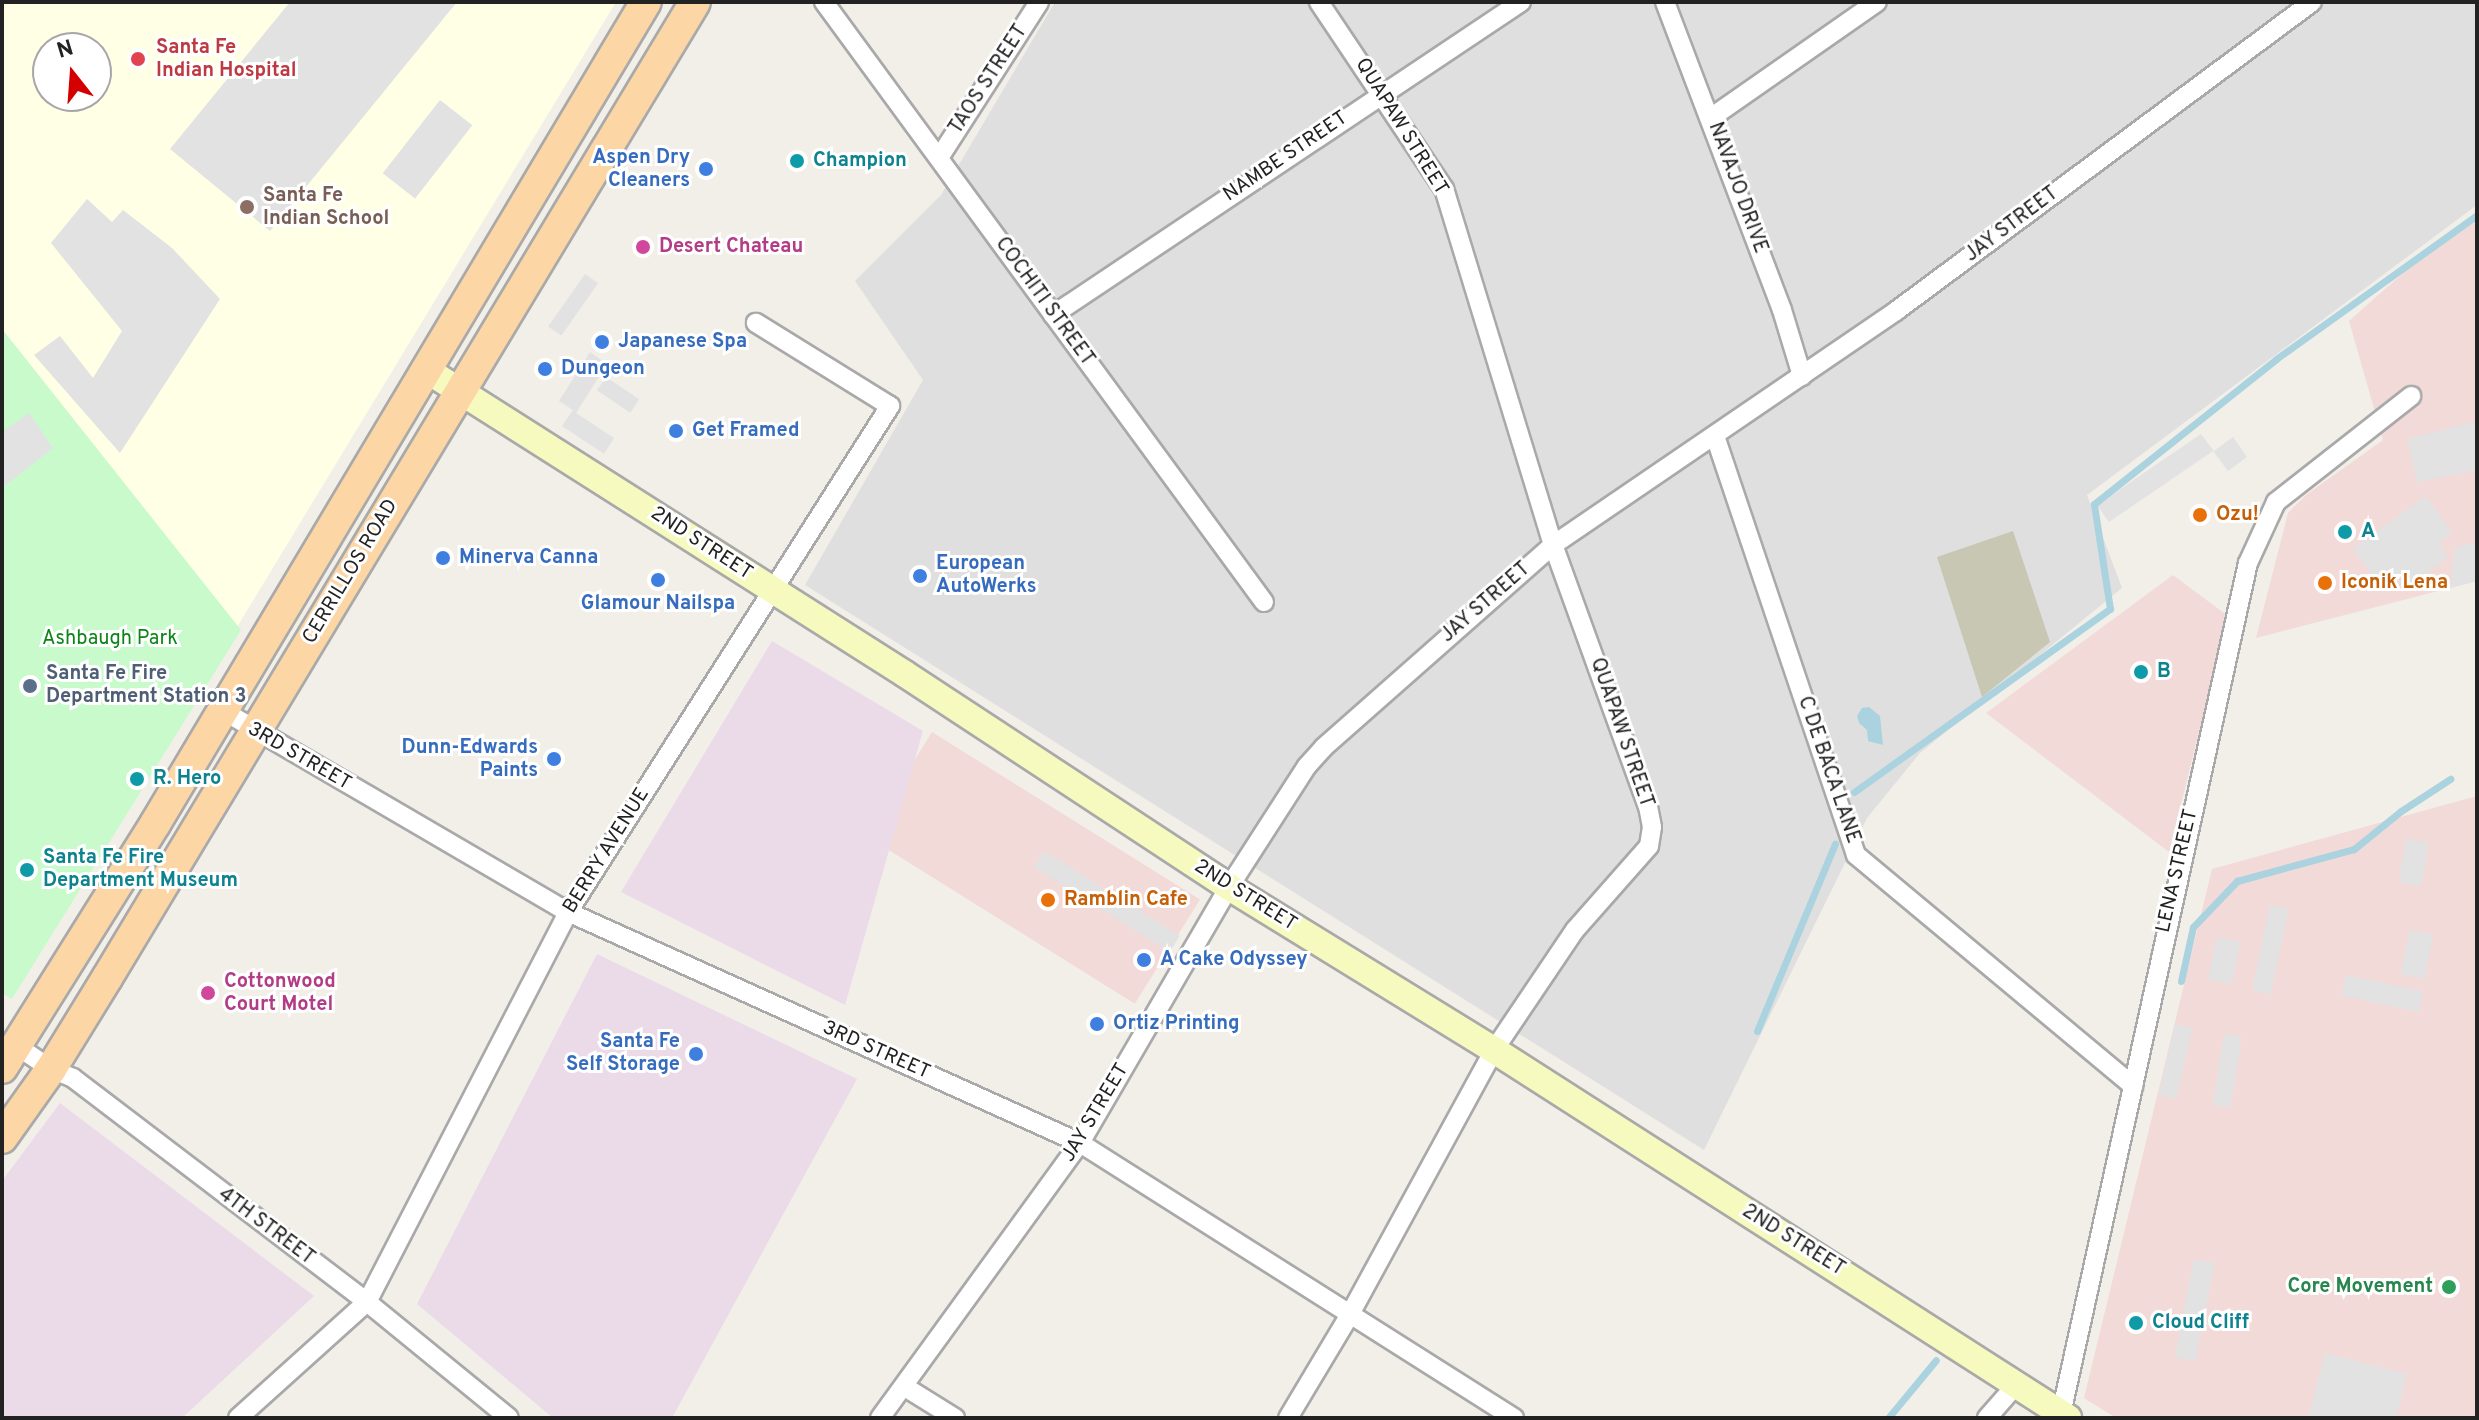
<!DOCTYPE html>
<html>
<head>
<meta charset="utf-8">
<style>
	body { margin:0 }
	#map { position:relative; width:2479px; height:1420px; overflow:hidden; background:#f2efe9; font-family:Overpass,sans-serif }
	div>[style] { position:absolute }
	.residential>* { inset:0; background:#e0dfdf }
	.commercial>* { inset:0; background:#f2dad9; transform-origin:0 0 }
	.industrial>* { inset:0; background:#ebdbe8 }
	.education>* { inset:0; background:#ffffe5 }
	.construction>* { inset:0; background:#c7c7b4 }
	.park>* { inset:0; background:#c8facc }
	.parking>* { inset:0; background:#e2e2e2; transform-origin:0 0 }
	.water>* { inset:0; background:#aad3df }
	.stream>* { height:7px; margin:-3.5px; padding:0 3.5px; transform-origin:3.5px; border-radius:3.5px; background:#aad3df }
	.roads { filter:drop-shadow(2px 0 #a9a9a9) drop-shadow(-2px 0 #a9a9a9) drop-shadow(0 2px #a9a9a9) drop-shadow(0 -2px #a9a9a9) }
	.street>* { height:18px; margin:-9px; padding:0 9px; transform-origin:9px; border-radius:9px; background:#fff }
	.secondary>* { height:26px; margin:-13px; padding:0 13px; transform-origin:13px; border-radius:13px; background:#f7fabf }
	.primary>* { height:30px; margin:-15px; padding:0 15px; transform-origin:15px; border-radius:15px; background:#fcd6a4 }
	.dots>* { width:22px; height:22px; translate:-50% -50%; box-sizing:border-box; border:4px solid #fff; border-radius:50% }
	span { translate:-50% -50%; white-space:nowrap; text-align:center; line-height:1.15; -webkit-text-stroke:6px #fff; paint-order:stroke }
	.health-label { font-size:20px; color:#be3a42; font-weight:700 }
	.left { translate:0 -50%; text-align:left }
	.street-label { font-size:20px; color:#222 }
	.shop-label { font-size:20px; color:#366cbe; font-weight:700 }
	.right { translate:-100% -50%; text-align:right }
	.culture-label { font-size:20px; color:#0d838f; font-weight:700 }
	.education-label { font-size:20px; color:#785e54; font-weight:700 }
	.hotel-label { font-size:20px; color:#b23c85; font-weight:700 }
	.food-label { font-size:20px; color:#c56008; font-weight:700 }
	.park-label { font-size:20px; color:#0c8416 }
	.service-label { font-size:20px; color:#4e5e75; font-weight:700 }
	.leisure-label { font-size:20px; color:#27864d; font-weight:700 }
	.frame { position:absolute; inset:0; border:4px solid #222; pointer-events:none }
	.north { position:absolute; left:32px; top:32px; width:80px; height:80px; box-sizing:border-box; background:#fff; border:2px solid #a7a7a7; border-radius:50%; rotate:343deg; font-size:22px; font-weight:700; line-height:32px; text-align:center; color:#222 }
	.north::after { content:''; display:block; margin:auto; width:28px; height:36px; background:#d40000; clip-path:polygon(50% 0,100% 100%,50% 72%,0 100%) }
</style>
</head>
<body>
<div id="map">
	<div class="residential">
		<div style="clip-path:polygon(1055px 2px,2477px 2px,2477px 205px,2087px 495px,2122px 588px,1920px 753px,1867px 818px,1704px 1150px,805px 585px,923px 380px,855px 281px,941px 195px)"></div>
	</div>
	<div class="commercial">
		<div style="clip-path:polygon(2477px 219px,2477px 581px,2256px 638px,2288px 513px,2306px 495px,2383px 440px,2349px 321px,2436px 244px)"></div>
		<div style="clip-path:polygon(2173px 575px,2228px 616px,2169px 852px,1986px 713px)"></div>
		<div style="left:932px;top:732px;width:316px;height:123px;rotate:32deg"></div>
		<div style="clip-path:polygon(2477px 796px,2477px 1418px,2116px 1418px,2084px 1398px,2212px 869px)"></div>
	</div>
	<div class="industrial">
		<div style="clip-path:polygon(772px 641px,923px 731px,845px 1005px,621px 892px)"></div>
		<div style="clip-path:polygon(597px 954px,857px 1079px,672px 1418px,553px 1418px,417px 1304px)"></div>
		<div style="clip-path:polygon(60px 1103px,314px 1296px,182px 1418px,2px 1418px,2px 1181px)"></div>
	</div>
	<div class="education">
		<div style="clip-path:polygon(evenodd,2px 2px,616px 2px,237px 627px,2px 329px,2px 2px,48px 48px,96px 48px,96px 96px,48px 96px,48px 48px)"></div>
	</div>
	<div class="construction">
		<div style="clip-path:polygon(2013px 531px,2050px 642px,1982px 697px,1937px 557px)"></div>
	</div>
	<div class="park">
		<div style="clip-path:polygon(2px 329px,241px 630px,12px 999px,2px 993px)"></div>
	</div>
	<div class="parking">
		<div style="clip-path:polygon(290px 2px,457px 2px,270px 231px,170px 149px)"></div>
		<div style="left:440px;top:100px;width:41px;height:93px;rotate:38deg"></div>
		<div style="clip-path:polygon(87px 199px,112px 222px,123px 210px,172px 248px,220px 299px,120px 453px,34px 355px,60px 336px,93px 378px,122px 331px,51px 243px)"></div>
		<div style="left:585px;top:274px;width:16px;height:64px;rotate:35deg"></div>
		<div style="clip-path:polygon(590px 352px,607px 364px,576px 413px,614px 438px,604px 454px,562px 426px,573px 410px,559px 401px)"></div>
		<div style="left:606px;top:377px;width:40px;height:16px;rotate:34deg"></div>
		<div style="clip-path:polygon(29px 413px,53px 448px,2px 488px,2px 432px)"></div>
		<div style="clip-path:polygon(2477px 421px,2477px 470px,2417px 482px,2407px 439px)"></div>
		<div style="clip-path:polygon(2201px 434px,2214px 451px,2233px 437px,2247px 457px,2228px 471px,2213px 451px,2109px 522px,2097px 505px)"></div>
		<div style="clip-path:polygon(2426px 496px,2452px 533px,2439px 543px,2448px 557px,2404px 589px,2393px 574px,2379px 584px,2353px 549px)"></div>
		<div style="clip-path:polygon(2477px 542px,2477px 581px,2450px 588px,2455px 547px)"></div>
		<div style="left:2406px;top:839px;width:23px;height:44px;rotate:10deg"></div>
		<div style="left:1044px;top:851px;width:160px;height:19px;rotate:32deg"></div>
		<div style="left:2270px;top:905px;width:19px;height:87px;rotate:12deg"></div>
		<div style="left:2410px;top:930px;width:24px;height:45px;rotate:12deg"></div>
		<div style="left:2217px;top:937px;width:24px;height:43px;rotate:12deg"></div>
		<div style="left:2346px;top:975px;width:79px;height:21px;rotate:12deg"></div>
		<div style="left:2175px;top:1024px;width:18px;height:73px;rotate:13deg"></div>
		<div style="left:2224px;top:1034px;width:18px;height:72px;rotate:9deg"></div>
		<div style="left:2194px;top:1259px;width:21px;height:100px;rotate:11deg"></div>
		<div style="clip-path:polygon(2325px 1353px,2407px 1374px,2396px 1418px,2308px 1418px)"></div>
	</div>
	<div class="water">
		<div style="clip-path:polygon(1869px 707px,1880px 716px,1883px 745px,1868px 741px,1867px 730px,1859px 723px,1857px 716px,1862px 708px)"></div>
	</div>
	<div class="stream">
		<div style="left:1854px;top:792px;width:315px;rotate:-35.6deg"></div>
		<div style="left:2110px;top:609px;width:106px;rotate:-98.7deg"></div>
		<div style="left:2094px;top:504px;width:233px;rotate:-38.5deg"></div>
		<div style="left:2276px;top:359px;width:247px;rotate:-35.6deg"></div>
		<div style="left:2181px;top:981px;width:55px;rotate:-77.5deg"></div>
		<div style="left:2193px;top:927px;width:64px;rotate:-46.3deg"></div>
		<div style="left:2237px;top:881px;width:121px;rotate:-15.3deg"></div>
		<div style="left:2354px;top:849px;width:60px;rotate:-39deg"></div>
		<div style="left:2401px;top:811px;width:59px;rotate:-33.1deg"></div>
		<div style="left:1757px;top:1031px;width:203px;rotate:-67.4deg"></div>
		<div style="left:1888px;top:1418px;width:75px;rotate:-50.4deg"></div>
	</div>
	<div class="roads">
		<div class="street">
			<div style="left:824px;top:2px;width:744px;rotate:53.75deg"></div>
			<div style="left:1665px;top:2px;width:329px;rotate:69.2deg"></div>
			<div style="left:1782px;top:310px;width:69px;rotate:73.1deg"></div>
			<div style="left:1712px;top:117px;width:201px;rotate:-34.9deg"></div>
			<div style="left:939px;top:158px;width:185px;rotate:-57.3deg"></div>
			<div style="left:1053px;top:315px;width:563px;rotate:-33.77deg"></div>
			<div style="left:1715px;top:436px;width:442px;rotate:71.4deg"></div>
			<div style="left:1856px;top:855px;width:361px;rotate:39.8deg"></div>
			<div style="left:222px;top:710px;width:401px;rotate:30.3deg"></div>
			<div style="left:568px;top:912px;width:562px;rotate:24.28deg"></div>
			<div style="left:1080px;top:1143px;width:514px;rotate:32.36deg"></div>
			<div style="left:17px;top:1046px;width:41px;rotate:34.1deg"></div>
			<div style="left:51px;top:1069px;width:24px;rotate:22deg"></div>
			<div style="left:73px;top:1078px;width:370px;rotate:37.3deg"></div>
			<div style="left:367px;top:1302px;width:183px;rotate:39.2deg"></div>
			<div style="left:905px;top:1387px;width:59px;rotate:31.8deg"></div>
			<div style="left:2061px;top:1414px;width:871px;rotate:-77.61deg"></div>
			<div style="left:2248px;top:563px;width:67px;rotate:-65.3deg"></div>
			<div style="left:2276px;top:502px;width:172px;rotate:-38.1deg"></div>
			<div style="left:238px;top:1418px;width:173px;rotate:-42deg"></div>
			<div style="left:367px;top:1302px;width:439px;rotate:-62.7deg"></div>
			<div style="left:568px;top:912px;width:600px;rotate:-57.53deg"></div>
			<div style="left:890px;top:406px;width:158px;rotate:-148.2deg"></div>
			<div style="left:880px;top:1418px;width:340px;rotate:-54deg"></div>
			<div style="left:1080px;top:1143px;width:296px;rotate:-59.8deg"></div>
			<div style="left:1229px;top:887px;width:144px;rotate:-57.2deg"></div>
			<div style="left:1307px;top:766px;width:25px;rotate:-48deg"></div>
			<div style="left:1324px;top:747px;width:305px;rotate:-41.4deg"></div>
			<div style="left:1553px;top:545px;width:415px;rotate:-34.3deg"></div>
			<div style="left:1896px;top:311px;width:518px;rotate:-36.6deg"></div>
			<div style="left:1288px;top:1418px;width:119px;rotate:-59.1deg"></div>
			<div style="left:1349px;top:1316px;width:303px;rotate:-61.4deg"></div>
			<div style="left:1494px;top:1050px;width:145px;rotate:-56deg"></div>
			<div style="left:1575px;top:930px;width:112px;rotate:-48.6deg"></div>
			<div style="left:1649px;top:846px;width:19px;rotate:-81deg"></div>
			<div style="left:1652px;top:827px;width:20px;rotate:-101deg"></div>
			<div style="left:1648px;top:807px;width:279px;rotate:-109.9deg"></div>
			<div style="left:1553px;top:545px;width:372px;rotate:-107deg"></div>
			<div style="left:1444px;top:189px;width:225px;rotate:-123.8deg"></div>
			<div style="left:1987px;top:1418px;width:43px;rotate:-48.8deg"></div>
		</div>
		<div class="secondary">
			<div style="left:425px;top:369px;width:569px;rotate:32.43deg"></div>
			<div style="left:905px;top:674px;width:388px;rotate:33.3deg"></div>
			<div style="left:1229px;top:887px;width:311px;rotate:31.6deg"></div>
			<div style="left:1494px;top:1050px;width:682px;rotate:32.66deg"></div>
		</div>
		<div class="primary">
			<div style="left:2px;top:1068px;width:288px;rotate:-57.9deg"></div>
			<div style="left:155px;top:824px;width:957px;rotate:-59.15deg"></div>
			<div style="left:2px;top:1138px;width:85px;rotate:-54.6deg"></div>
			<div style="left:51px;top:1069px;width:107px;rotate:-58.4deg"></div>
			<div style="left:107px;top:978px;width:1139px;rotate:-58.93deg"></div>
		</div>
	</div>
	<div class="dots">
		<div style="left:138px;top:59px;background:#e0444e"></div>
		<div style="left:797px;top:161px;background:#0f9aa8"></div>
		<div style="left:706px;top:169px;background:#3f7fe0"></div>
		<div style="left:247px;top:207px;background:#8d6e63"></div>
		<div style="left:643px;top:247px;background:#d1479c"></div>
		<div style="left:602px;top:342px;background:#3f7fe0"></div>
		<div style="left:545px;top:369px;background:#3f7fe0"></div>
		<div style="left:676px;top:431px;background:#3f7fe0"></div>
		<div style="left:2200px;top:515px;background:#e8710a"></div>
		<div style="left:2345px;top:532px;background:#0f9aa8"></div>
		<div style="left:443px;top:558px;background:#3f7fe0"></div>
		<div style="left:920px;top:576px;background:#3f7fe0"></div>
		<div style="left:658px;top:580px;background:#3f7fe0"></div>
		<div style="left:2325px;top:583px;background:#e8710a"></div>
		<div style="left:2141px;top:672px;background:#0f9aa8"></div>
		<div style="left:30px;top:686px;background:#5c6f8a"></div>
		<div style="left:554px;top:759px;background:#3f7fe0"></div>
		<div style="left:137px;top:779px;background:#0f9aa8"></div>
		<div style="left:27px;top:870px;background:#0f9aa8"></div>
		<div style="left:1048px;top:900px;background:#e8710a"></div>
		<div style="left:1144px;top:960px;background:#3f7fe0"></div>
		<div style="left:208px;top:993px;background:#d1479c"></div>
		<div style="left:1097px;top:1024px;background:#3f7fe0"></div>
		<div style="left:696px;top:1054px;background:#3f7fe0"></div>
		<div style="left:2449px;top:1287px;background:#2e9e5b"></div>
		<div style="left:2136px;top:1323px;background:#0f9aa8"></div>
	</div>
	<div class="health-label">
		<span class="left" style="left:156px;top:60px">Santa Fe<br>Indian Hospital</span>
	</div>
	<div class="street-label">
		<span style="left:989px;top:80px;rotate:-57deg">TAOS STREET</span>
		<span style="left:1401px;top:127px;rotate:58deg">QUAPAW STREET</span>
		<span style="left:1286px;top:157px;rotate:-34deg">NAMBE STREET</span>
		<span style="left:1737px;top:188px;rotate:70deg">NAVAJO DRIVE</span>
		<span style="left:2012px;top:225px;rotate:-37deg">JAY STREET</span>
		<span style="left:1044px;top:302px;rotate:54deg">COCHITI STREET</span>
		<span style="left:701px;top:544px;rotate:33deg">2ND STREET</span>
		<span style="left:351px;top:572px;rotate:-59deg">CERRILLOS ROAD</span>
		<span style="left:1486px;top:603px;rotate:-41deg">JAY STREET</span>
		<span style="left:1621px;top:733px;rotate:71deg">QUAPAW STREET</span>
		<span style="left:299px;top:757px;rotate:30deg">3RD STREET</span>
		<span style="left:1828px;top:770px;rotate:71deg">C DE BACA LANE</span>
		<span style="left:607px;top:851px;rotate:-58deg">BERRY AVENUE</span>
		<span style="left:2178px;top:871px;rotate:-77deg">LENA STREET</span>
		<span style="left:1245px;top:896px;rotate:32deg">2ND STREET</span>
		<span style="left:876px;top:1051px;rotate:24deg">3RD STREET</span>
		<span style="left:1096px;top:1113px;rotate:-59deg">JAY STREET</span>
		<span style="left:266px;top:1227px;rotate:37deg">4TH STREET</span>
		<span style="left:1793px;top:1241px;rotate:32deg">2ND STREET</span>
	</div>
	<div class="shop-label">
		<span class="right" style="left:690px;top:170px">Aspen Dry<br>Cleaners</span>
		<span class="left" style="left:618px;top:342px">Japanese Spa</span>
		<span class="left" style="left:561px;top:369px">Dungeon</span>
		<span class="left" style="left:692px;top:431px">Get Framed</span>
		<span class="left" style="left:459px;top:558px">Minerva Canna</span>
		<span class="left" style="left:936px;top:576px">European<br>AutoWerks</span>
		<span style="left:658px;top:604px">Glamour Nailspa</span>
		<span class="right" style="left:538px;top:760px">Dunn-Edwards<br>Paints</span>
		<span class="left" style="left:1160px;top:960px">A Cake Odyssey</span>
		<span class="left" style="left:1113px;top:1024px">Ortiz Printing</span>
		<span class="right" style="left:680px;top:1054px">Santa Fe<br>Self Storage</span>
	</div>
	<div class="culture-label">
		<span class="left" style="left:813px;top:161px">Champion</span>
		<span class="left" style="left:2361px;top:532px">A</span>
		<span class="left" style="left:2157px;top:672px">B</span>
		<span class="left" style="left:153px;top:779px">R. Hero</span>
		<span class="left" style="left:43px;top:870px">Santa Fe Fire<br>Department Museum</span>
		<span class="left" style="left:2152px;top:1323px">Cloud Cliff</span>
	</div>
	<div class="education-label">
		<span class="left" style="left:263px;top:208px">Santa Fe<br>Indian School</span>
	</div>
	<div class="hotel-label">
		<span class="left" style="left:659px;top:247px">Desert Chateau</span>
		<span class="left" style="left:224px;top:994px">Cottonwood<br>Court Motel</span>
	</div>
	<div class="food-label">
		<span class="left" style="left:2216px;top:515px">Ozu!</span>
		<span class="left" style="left:2341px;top:583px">Iconik Lena</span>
		<span class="left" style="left:1064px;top:900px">Ramblin Cafe</span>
	</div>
	<div class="park-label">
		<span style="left:110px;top:639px">Ashbaugh Park</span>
	</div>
	<div class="service-label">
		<span class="left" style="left:46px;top:686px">Santa Fe Fire<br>Department Station 3</span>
	</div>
	<div class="leisure-label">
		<span class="right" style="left:2433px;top:1287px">Core Movement</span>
	</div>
	<div class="frame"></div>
	<div class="north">N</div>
</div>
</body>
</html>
